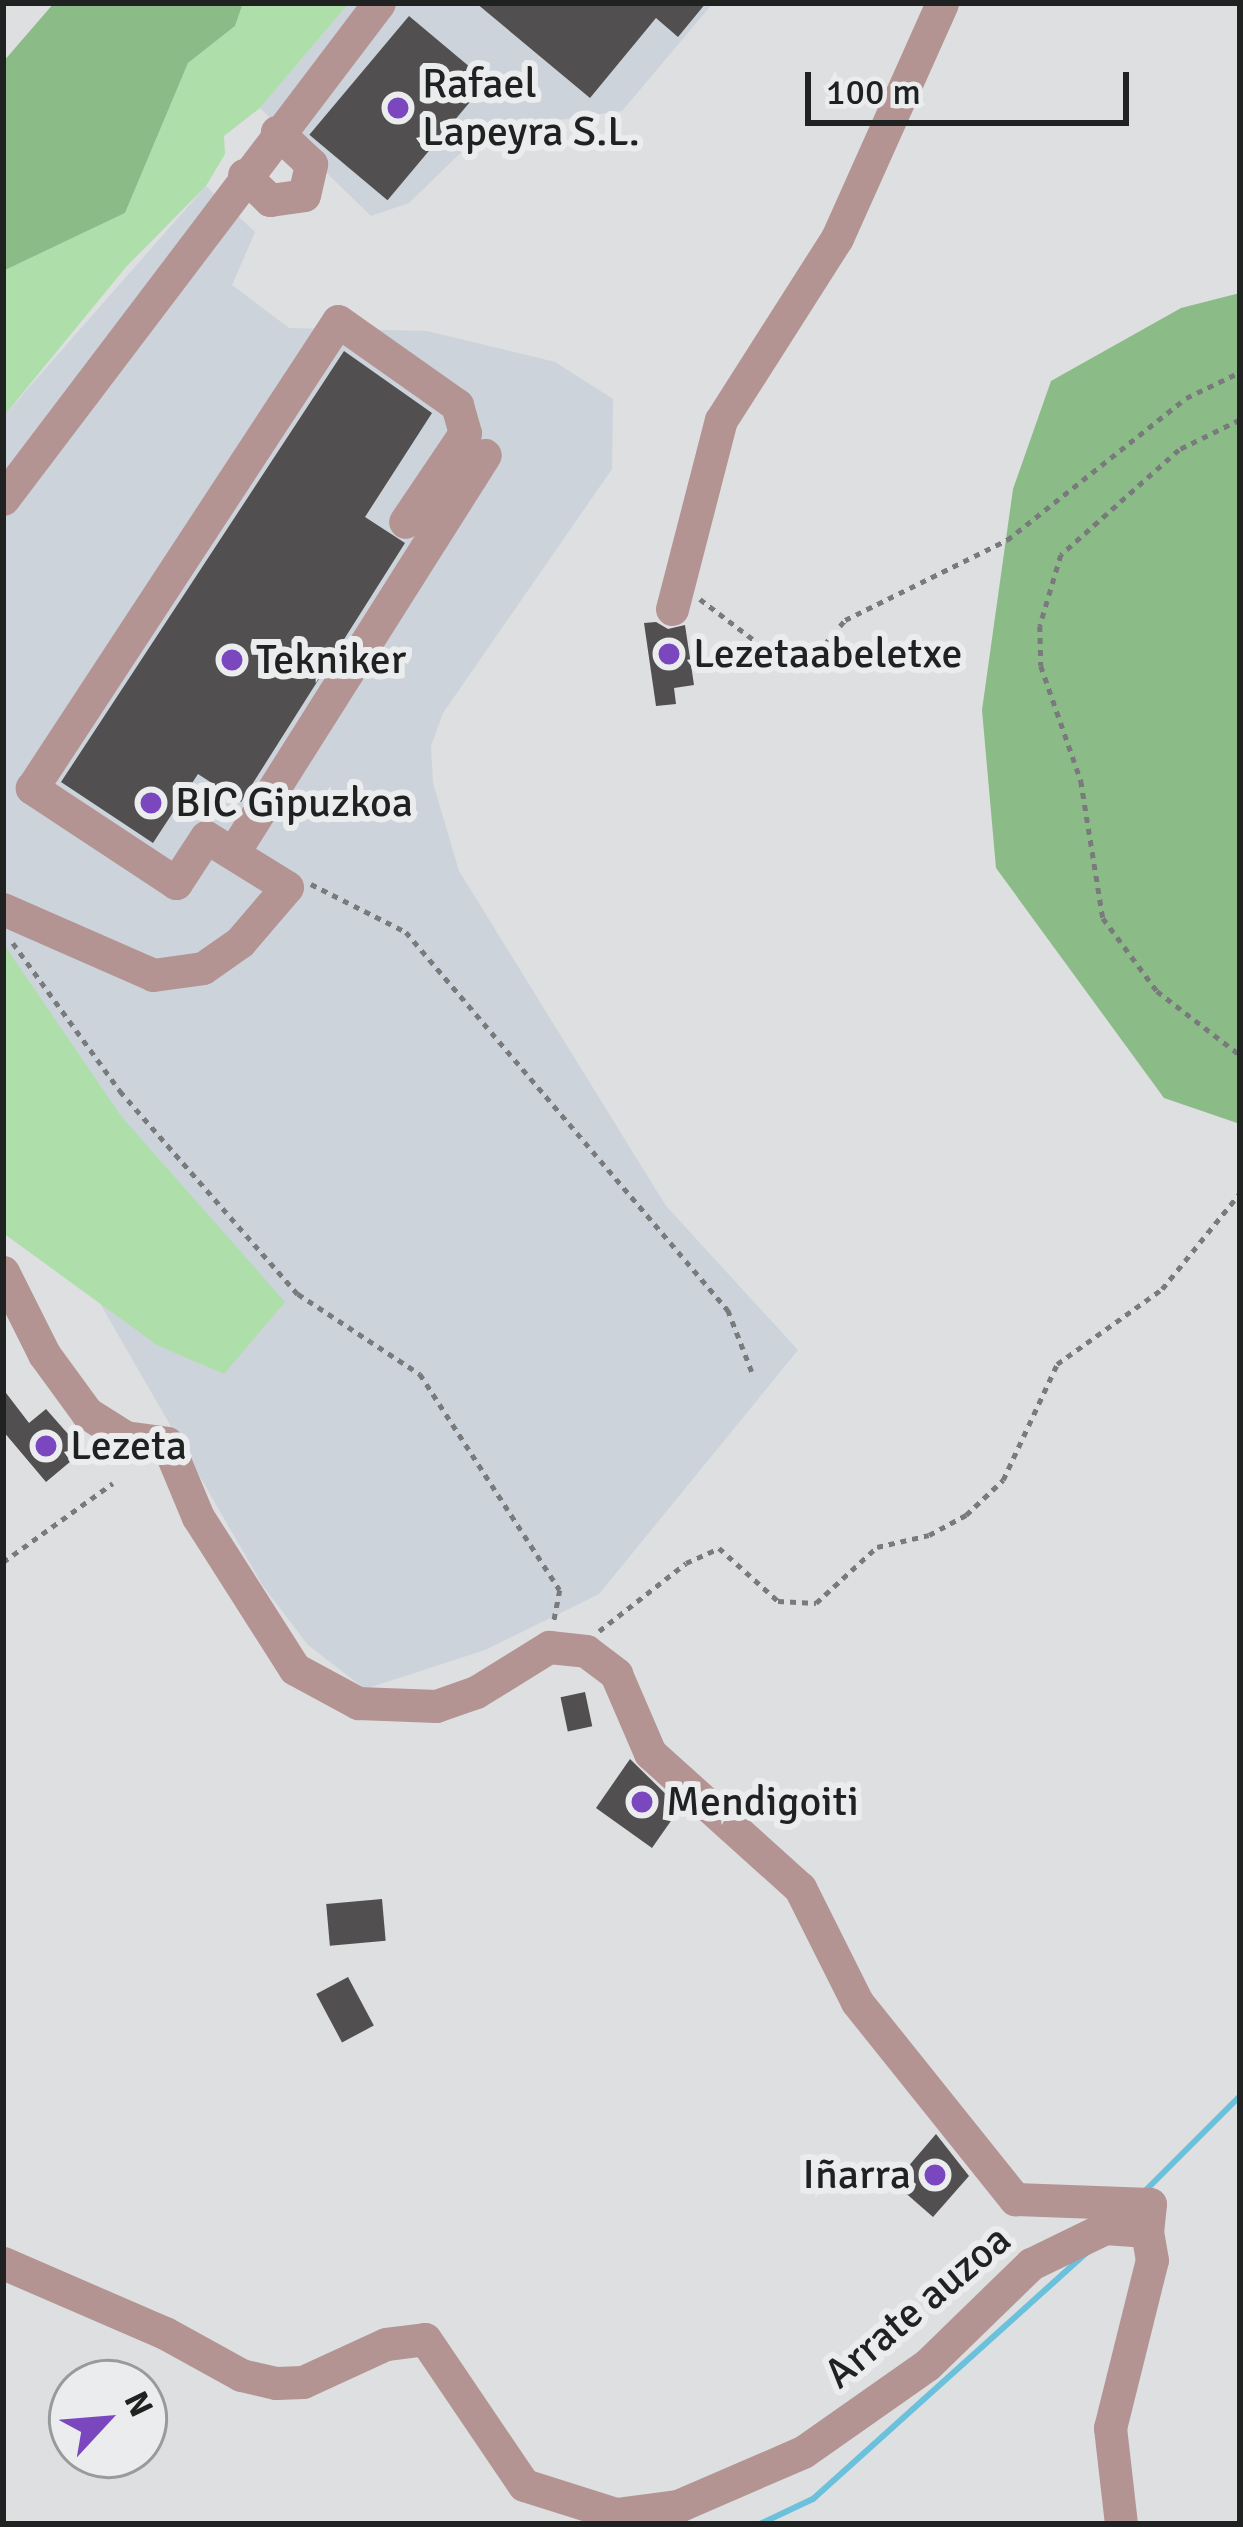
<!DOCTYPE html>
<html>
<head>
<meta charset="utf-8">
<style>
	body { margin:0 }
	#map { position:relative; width:1243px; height:2527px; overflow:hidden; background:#dddfe0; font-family:Signika,sans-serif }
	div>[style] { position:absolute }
	.built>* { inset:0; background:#ccd3da }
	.green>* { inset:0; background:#aedfaa }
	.forest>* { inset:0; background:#8bbc87 }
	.stream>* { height:6px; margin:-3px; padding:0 3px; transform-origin:3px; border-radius:3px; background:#6bc1db }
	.building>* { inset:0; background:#514f4f; transform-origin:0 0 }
	.path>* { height:4.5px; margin-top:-2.25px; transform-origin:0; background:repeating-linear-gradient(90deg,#797a7b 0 6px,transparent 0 12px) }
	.minor>* { height:33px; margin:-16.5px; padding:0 16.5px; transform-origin:16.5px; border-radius:16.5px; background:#b49393 }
	.dots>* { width:33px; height:33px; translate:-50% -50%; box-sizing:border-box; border:6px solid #eaeced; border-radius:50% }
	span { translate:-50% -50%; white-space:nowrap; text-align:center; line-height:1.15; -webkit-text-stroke:12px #eaeced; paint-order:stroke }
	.poi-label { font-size:42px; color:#202121 }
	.left { translate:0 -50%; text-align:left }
	.right { translate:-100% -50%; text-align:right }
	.street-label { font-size:42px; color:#202121 }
	.frame { position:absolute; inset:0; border:6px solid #202121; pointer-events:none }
	.north { position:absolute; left:48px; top:2359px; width:120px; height:120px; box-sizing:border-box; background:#eaeced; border:3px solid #999b9b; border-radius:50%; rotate:64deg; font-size:33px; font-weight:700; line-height:48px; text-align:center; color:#202121 }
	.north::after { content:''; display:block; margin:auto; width:42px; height:54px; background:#7a47bf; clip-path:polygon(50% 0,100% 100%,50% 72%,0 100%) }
	.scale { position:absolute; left:805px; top:72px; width:324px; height:54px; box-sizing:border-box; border:6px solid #202121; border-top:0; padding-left:15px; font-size:36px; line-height:42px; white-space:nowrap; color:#202121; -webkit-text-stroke:9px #eaeced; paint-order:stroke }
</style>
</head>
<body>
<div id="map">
	<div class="built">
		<div style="clip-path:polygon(349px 3px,713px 3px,622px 111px,484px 130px,409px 203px,371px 216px,260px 108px)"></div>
		<div style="clip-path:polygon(206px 186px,255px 232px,232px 285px,289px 328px,427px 331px,555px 362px,613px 399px,612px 469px,443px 713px,431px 746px,433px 783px,459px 871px,666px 1206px,798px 1350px,599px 1594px,485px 1650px,365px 1689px,308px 1645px,263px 1586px,3px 1135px,3px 417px)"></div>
	</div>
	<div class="green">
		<div style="clip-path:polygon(243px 3px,349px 3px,260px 108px,224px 136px,225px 154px,206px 186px,126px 267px,3px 417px,3px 271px,125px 213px,188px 63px,235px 26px)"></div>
		<div style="clip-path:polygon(3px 943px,121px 1116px,285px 1302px,224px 1374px,157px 1345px,3px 1233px)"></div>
	</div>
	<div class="forest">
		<div style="clip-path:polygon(54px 3px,243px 3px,235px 26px,188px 63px,125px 213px,3px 271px,3px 62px)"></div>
		<div style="clip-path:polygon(1240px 293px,1240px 1124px,1164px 1098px,996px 868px,982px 710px,1013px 489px,1051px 381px,1181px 308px)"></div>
	</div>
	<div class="stream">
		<div style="left:1145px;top:2191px;width:134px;rotate:-45deg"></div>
		<div style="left:760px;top:2524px;width:59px;rotate:-25.3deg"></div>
		<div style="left:813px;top:2499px;width:369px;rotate:-42deg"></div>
	</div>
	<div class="building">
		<div style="clip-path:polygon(476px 3px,706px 3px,678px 37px,656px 18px,590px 98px)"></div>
		<div style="left:409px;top:16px;width:102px;height:155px;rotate:40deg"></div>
		<div style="clip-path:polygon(344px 351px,432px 413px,365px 517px,405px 543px,241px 802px,198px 774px,153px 843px,61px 782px)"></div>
		<div style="clip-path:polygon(656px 622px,668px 629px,685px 625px,694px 685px,674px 688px,676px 704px,656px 706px,644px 623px)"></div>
		<div style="clip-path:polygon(3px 1389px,29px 1423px,46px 1409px,83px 1451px,46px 1482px,3px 1431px)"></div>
		<div style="left:585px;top:1692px;width:35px;height:25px;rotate:78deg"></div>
		<div style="clip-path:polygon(630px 1759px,680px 1808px,652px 1848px,596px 1808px)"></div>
		<div style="left:382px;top:1899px;width:42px;height:56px;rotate:85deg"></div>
		<div style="left:348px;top:1977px;width:55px;height:36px;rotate:62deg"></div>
		<div style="clip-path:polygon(936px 2134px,969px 2176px,933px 2217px,894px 2183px)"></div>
	</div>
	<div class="path">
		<div style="left:1240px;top:420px;width:68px;rotate:153.8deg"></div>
		<div style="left:1179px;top:450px;width:158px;rotate:138.3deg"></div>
		<div style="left:1061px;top:555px;width:74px;rotate:106.5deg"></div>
		<div style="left:1040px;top:626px;width:40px;rotate:88.6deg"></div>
		<div style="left:1041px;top:666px;width:122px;rotate:70.8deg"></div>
		<div style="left:1081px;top:781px;width:139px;rotate:80.9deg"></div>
		<div style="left:1103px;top:918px;width:91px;rotate:53.5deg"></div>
		<div style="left:1157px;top:991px;width:105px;rotate:37.6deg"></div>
		<div style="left:700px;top:599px;width:114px;rotate:37.2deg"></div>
		<div style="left:791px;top:668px;width:19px;rotate:-16deg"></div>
		<div style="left:809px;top:663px;width:56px;rotate:-50.1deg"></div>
		<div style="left:845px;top:620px;width:181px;rotate:-26.3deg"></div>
		<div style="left:1007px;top:540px;width:228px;rotate:-38.4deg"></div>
		<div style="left:1186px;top:398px;width:60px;rotate:-25.7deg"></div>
		<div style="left:311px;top:884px;width:106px;rotate:26.8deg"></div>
		<div style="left:406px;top:932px;width:497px;rotate:49.6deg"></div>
		<div style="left:728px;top:1310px;width:66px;rotate:68.8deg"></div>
		<div style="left:13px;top:943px;width:183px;rotate:54.1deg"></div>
		<div style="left:120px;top:1091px;width:270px;rotate:48.8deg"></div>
		<div style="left:298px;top:1294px;width:146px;rotate:33.3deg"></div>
		<div style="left:420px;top:1374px;width:257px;rotate:57.1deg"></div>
		<div style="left:560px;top:1590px;width:32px;rotate:101deg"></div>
		<div style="left:3px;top:1562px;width:135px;rotate:-35.7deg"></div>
		<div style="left:599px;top:1631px;width:110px;rotate:-38deg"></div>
		<div style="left:686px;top:1563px;width:36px;rotate:-24deg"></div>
		<div style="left:719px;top:1548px;width:79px;rotate:41.9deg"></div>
		<div style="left:778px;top:1601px;width:38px;rotate:3deg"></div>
		<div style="left:816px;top:1603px;width:83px;rotate:-42.6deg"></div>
		<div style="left:877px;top:1547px;width:53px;rotate:-13deg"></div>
		<div style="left:929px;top:1535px;width:42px;rotate:-28.4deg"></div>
		<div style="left:966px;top:1515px;width:51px;rotate:-43.4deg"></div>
		<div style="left:1003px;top:1480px;width:128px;rotate:-65deg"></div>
		<div style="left:1057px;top:1364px;width:129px;rotate:-35.5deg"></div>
		<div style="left:1162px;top:1289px;width:124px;rotate:-50.9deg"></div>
	</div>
	<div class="minor">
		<div style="left:244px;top:175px;width:36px;rotate:44deg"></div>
		<div style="left:270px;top:200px;width:34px;rotate:-8deg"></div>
		<div style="left:304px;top:195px;width:32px;rotate:-77deg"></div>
		<div style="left:311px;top:164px;width:47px;rotate:-136.7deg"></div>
		<div style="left:3px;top:499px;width:622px;rotate:-52.84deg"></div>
		<div style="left:672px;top:609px;width:195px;rotate:-75.5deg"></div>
		<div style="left:721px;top:420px;width:216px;rotate:-57.5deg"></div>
		<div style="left:837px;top:238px;width:257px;rotate:-65.9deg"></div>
		<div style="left:233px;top:853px;width:471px;rotate:-57.7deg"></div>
		<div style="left:3px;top:909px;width:164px;rotate:23.7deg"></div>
		<div style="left:153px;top:975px;width:50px;rotate:-8deg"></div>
		<div style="left:203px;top:968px;width:45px;rotate:-35.1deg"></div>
		<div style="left:240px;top:942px;width:72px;rotate:-49.5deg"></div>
		<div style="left:287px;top:887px;width:95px;rotate:-148.3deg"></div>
		<div style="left:206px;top:837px;width:55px;rotate:123.1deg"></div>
		<div style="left:176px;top:883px;width:173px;rotate:-146.6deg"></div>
		<div style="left:32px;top:788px;width:558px;rotate:-56.77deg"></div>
		<div style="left:338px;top:321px;width:146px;rotate:35.2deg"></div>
		<div style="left:457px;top:405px;width:29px;rotate:74deg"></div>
		<div style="left:465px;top:433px;width:107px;rotate:124deg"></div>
		<div style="left:3px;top:1272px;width:92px;rotate:63.4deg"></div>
		<div style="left:44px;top:1354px;width:73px;rotate:53.9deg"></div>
		<div style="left:87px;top:1413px;width:45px;rotate:32.3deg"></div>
		<div style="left:125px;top:1437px;width:42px;rotate:8.1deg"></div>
		<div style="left:167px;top:1443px;width:80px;rotate:67.3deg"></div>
		<div style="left:198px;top:1517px;width:180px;rotate:57.5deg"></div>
		<div style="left:295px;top:1669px;width:72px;rotate:28.4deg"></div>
		<div style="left:358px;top:1703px;width:78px;rotate:2.2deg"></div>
		<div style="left:436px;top:1706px;width:42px;rotate:-19.3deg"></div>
		<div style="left:476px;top:1692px;width:86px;rotate:-31.7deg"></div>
		<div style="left:549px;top:1647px;width:37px;rotate:6deg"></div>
		<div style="left:586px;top:1651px;width:38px;rotate:37deg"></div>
		<div style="left:616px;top:1674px;width:86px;rotate:66.7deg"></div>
		<div style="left:650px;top:1753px;width:202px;rotate:42deg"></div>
		<div style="left:800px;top:1888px;width:127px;rotate:63.4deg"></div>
		<div style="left:857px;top:2002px;width:253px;rotate:51.3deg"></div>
		<div style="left:1015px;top:2199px;width:135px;rotate:2.1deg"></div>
		<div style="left:1150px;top:2204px;width:27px;rotate:96deg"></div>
		<div style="left:3px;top:2263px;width:176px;rotate:23.4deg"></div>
		<div style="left:165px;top:2333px;width:87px;rotate:28.9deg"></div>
		<div style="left:241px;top:2375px;width:36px;rotate:13deg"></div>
		<div style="left:276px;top:2383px;width:27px;rotate:-2deg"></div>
		<div style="left:303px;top:2382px;width:91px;rotate:-24.6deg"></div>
		<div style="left:386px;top:2344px;width:39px;rotate:-7deg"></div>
		<div style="left:425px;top:2339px;width:176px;rotate:55.9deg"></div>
		<div style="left:524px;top:2485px;width:96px;rotate:17.5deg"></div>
		<div style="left:616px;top:2514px;width:63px;rotate:-7.4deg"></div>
		<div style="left:678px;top:2506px;width:136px;rotate:-23.4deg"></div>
		<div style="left:803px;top:2452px;width:151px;rotate:-35.1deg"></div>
		<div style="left:927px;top:2365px;width:145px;rotate:-44.2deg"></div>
		<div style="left:1031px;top:2264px;width:82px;rotate:-25.9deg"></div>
		<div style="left:1105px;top:2228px;width:42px;rotate:4.1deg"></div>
		<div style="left:1121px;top:2524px;width:97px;rotate:-96.5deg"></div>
		<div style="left:1110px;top:2428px;width:173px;rotate:-76deg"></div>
		<div style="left:1152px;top:2260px;width:29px;rotate:-100deg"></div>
	</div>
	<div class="dots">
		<div style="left:398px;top:108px;background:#7a47bf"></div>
		<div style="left:669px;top:654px;background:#7a47bf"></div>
		<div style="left:232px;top:660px;background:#7a47bf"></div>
		<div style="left:151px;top:803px;background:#7a47bf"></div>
		<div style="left:46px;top:1446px;background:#7a47bf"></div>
		<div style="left:642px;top:1802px;background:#7a47bf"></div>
		<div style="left:935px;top:2175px;background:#7a47bf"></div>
	</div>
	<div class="poi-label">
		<span class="left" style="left:422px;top:108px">Rafael<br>Lapeyra S.L.</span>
		<span class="left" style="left:693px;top:654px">Lezetaabeletxe</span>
		<span class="left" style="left:256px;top:660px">Tekniker</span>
		<span class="left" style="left:175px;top:803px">BIC Gipuzkoa</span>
		<span class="left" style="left:70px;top:1446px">Lezeta</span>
		<span class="left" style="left:666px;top:1802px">Mendigoiti</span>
		<span class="right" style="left:911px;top:2175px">Iñarra</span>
	</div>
	<div class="street-label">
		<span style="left:918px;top:2307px;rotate:-40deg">Arrate auzoa</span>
	</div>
	<div class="frame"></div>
	<div class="north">N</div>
	<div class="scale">100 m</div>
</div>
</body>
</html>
